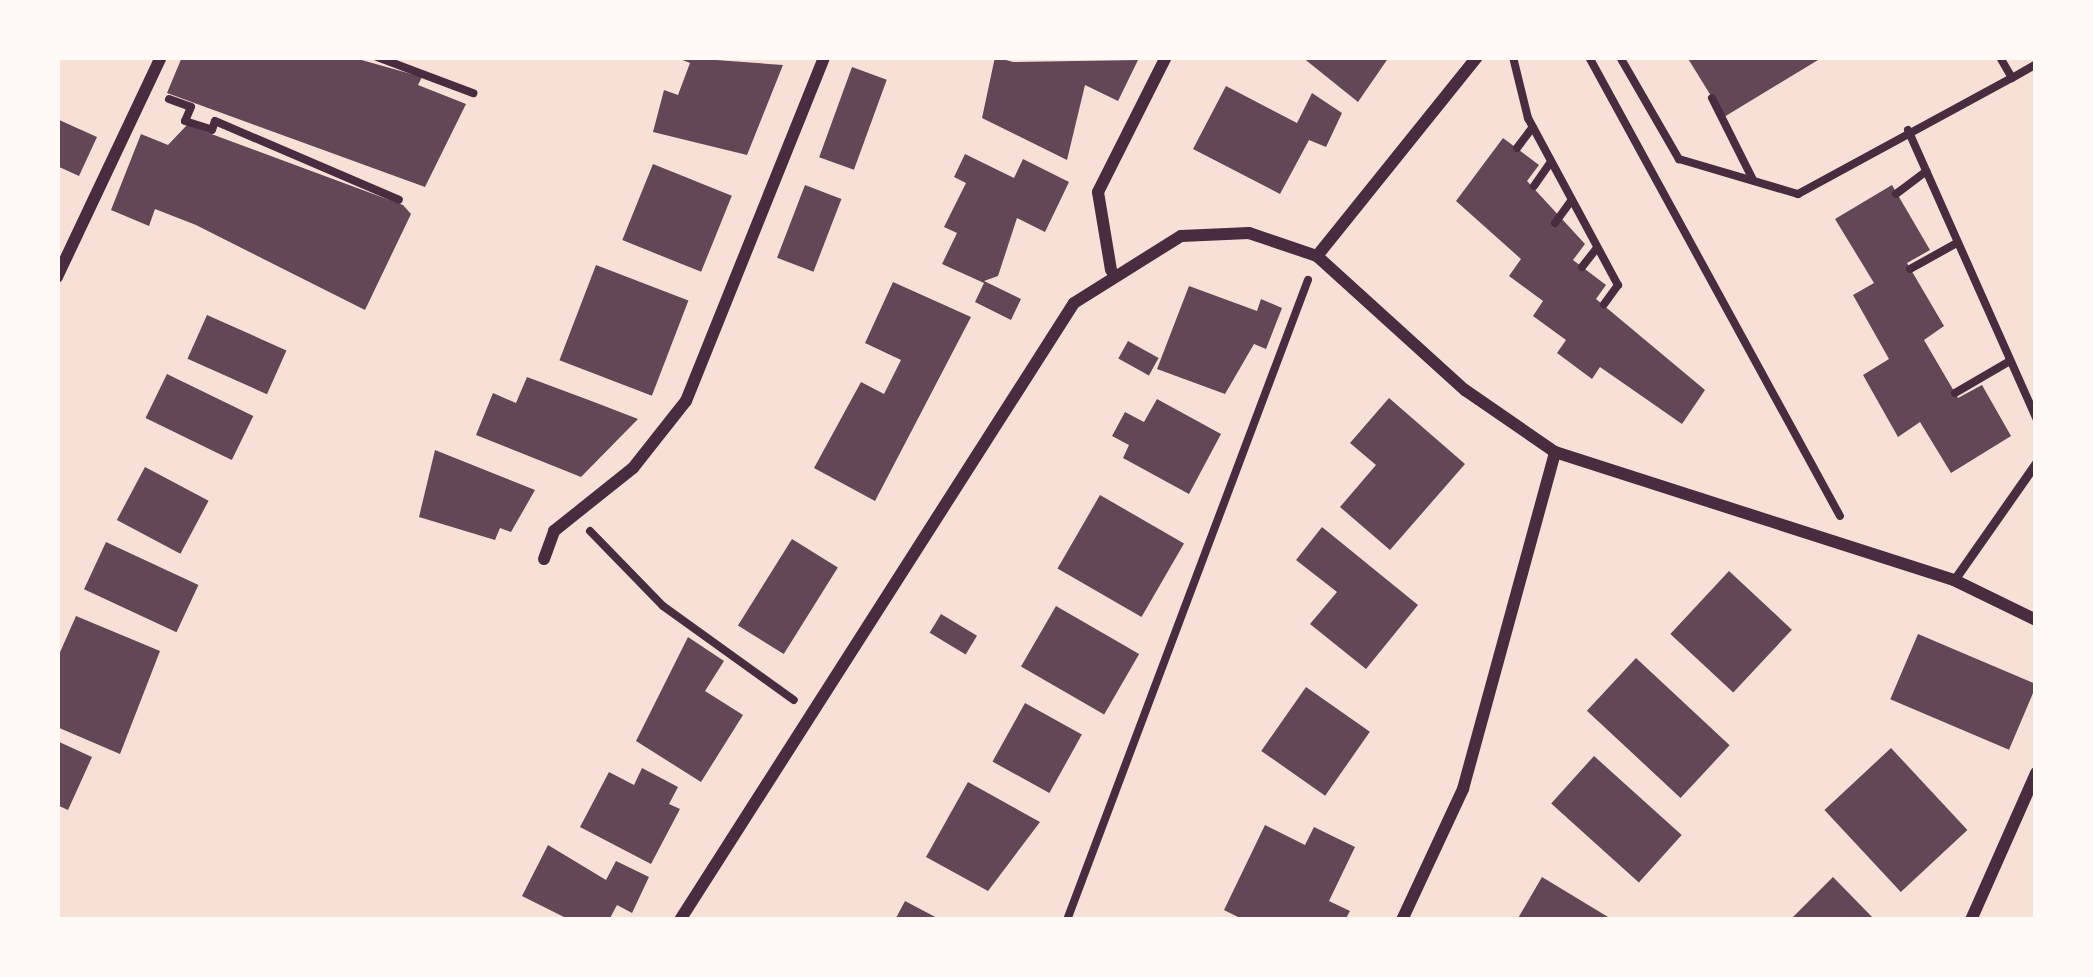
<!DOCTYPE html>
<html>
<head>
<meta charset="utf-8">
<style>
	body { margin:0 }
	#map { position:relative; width:2093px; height:977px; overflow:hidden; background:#f7e1d7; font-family:Figtree,sans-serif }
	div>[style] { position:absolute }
	.building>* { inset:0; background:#644757; transform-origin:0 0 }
	.path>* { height:8px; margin:-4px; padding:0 4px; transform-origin:4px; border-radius:4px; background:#4a2c40 }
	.service>* { height:9px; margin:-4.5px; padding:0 4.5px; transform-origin:4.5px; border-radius:4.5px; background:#4a2c40 }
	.minor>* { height:12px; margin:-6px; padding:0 6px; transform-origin:6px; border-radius:6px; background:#4a2c40 }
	span { translate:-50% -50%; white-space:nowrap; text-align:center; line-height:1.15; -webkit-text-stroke:9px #fffaf5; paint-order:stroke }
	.frame { position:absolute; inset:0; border:60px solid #fffaf5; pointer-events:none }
</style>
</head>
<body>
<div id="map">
	<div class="building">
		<div style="clip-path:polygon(182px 57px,351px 57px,422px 77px,418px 85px,466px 104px,425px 187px,167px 93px)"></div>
		<div style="clip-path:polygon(675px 57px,783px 65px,747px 155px,653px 132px,664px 90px,678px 95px,690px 63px)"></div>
		<div style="clip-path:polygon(995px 57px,1013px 62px,1138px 60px,1118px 101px,1085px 85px,1067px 160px,982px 118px)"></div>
		<div style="clip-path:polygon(1302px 57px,1389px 57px,1358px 102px)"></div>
		<div style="clip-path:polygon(1687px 57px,1823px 57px,1724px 117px)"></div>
		<div style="left:852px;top:67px;width:37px;height:96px;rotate:20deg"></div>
		<div style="clip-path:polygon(1226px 86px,1297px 123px,1312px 93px,1342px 113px,1326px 147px,1309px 140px,1280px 194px,1193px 149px)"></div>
		<div style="clip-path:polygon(57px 119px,97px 137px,79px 176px,57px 166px)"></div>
		<div style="clip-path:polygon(187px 125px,403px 205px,411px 214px,365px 310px,196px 225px,155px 209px,149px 226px,111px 210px,141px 134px,168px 145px)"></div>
		<div style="clip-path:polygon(1503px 138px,1539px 165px,1527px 181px,1585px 244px,1573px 260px,1606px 285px,1596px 299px,1705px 390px,1682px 424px,1600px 367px,1592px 379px,1557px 353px,1566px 340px,1533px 316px,1543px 301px,1509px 276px,1521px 259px,1456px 201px)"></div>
		<div style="clip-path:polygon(965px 154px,1014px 178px,1023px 159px,1069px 182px,1045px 232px,1017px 218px,998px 276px,984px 281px,1021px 299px,1011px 320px,975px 302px,984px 283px,942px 264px,957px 233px,944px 227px,966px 183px,954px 177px)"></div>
		<div style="left:653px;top:164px;width:85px;height:82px;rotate:22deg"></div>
		<div style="left:805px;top:185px;width:39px;height:78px;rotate:21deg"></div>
		<div style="clip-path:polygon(1892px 185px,1930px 250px,1907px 263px,1944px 326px,1924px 340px,1958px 398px,1982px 385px,2011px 436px,1951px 473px,1920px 422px,1898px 437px,1863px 375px,1889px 359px,1853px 295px,1874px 283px,1835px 219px)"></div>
		<div style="left:596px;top:265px;width:99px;height:102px;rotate:21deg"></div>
		<div style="clip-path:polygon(893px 282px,971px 317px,875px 501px,814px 468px,861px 382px,884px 394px,901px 360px,865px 343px)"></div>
		<div style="clip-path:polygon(1189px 286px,1257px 311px,1261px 299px,1282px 308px,1266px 349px,1254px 344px,1225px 394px,1157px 369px)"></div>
		<div style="left:207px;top:315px;width:87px;height:48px;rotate:24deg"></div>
		<div style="left:1128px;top:341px;width:35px;height:20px;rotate:29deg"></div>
		<div style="left:167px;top:374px;width:96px;height:49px;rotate:26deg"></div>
		<div style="clip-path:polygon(527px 377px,594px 402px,638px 419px,581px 477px,476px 435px,493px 393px,516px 403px)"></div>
		<div style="clip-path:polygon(1389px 398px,1465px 464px,1390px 550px,1340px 507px,1376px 465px,1350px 443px)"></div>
		<div style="clip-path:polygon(1157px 399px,1221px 434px,1189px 494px,1123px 458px,1129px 445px,1112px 436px,1125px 412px,1144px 422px)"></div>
		<div style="clip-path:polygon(435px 450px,535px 490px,511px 532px,500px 528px,495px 540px,419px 517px)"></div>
		<div style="left:145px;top:467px;width:72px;height:60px;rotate:28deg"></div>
		<div style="left:1100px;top:495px;width:97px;height:85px;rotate:30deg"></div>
		<div style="clip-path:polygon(1322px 527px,1418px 605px,1366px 669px,1310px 624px,1337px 592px,1296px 560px)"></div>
		<div style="left:792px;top:539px;width:54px;height:102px;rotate:32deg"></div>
		<div style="left:106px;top:542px;width:102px;height:52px;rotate:25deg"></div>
		<div style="left:1729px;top:571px;width:86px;height:86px;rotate:43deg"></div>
		<div style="left:1056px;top:606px;width:96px;height:70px;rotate:30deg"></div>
		<div style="left:941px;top:614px;width:42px;height:22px;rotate:31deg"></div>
		<div style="clip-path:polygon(76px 616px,160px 651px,120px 754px,57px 727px,57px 659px)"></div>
		<div style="left:1918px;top:634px;width:129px;height:71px;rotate:23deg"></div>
		<div style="clip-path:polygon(688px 637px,724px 661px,705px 691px,743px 715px,701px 782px,636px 741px)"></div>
		<div style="left:1636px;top:658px;width:128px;height:72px;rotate:43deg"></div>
		<div style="left:1306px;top:687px;width:78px;height:78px;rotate:35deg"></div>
		<div style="left:1025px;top:703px;width:65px;height:67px;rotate:29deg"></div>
		<div style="clip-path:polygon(57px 741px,92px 757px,68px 810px,57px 805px)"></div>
		<div style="left:1891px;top:748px;width:112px;height:91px;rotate:47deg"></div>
		<div style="left:1594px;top:756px;width:118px;height:64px;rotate:42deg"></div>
		<div style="clip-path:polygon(642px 768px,678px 787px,669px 804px,680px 809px,651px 864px,580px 827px,609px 772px,634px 785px)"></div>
		<div style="clip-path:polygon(968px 782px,1040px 822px,988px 891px,926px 857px)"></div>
		<div style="clip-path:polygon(1265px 825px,1305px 845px,1314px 827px,1355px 847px,1329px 901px,1350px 911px,1345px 920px,1244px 920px,1224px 910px)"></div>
		<div style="clip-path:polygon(548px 845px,606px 880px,616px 861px,649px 877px,632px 913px,617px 905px,609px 920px,570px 920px,522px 896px)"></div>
		<div style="clip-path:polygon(1542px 877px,1613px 920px,1517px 920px)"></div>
		<div style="clip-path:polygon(1833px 877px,1875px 920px,1790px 920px)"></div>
		<div style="clip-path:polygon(905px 901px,941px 920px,895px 920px)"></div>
	</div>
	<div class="path">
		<div style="left:377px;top:57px;width:103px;rotate:20.6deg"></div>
		<div style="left:1513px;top:57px;width:63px;rotate:76.2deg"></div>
		<div style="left:1528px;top:118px;width:190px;rotate:61.7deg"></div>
		<div style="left:1618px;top:285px;width:24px;rotate:126deg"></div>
		<div style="left:1589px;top:57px;width:523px;rotate:61.33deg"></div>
		<div style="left:1620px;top:57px;width:118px;rotate:60deg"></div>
		<div style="left:1679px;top:159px;width:124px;rotate:16.4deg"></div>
		<div style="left:1798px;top:194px;width:243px;rotate:-28.5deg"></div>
		<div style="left:2012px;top:78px;width:24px;rotate:-120deg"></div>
		<div style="left:2012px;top:78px;width:28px;rotate:-30deg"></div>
		<div style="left:1712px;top:98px;width:92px;rotate:63.4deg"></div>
		<div style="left:169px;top:99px;width:23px;rotate:20deg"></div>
		<div style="left:191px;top:107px;width:15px;rotate:113deg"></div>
		<div style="left:185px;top:121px;width:28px;rotate:18deg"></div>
		<div style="left:212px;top:130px;width:9px;rotate:-72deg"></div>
		<div style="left:215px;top:121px;width:200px;rotate:23.2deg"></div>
		<div style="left:1908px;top:130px;width:315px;rotate:66deg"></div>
		<div style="left:1517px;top:148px;width:26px;rotate:-53deg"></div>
		<div style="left:1534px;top:186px;width:28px;rotate:-55deg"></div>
		<div style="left:1896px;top:194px;width:38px;rotate:-37deg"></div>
		<div style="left:1555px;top:223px;width:27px;rotate:-54deg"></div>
		<div style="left:1582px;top:267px;width:24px;rotate:-52deg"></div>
		<div style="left:1910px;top:269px;width:54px;rotate:-29deg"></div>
		<div style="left:1955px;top:393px;width:64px;rotate:-30.2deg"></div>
		<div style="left:590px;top:531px;width:105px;rotate:45.8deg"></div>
		<div style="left:663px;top:606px;width:161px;rotate:35.7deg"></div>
		<div style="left:1067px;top:920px;width:684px;rotate:-69.37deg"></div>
	</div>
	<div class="service">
		<div style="left:1954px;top:580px;width:143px;rotate:-55deg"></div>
	</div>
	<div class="minor">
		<div style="left:1317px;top:256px;width:255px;rotate:-51.2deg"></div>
		<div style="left:1111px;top:270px;width:79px;rotate:-99.5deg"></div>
		<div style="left:1098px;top:192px;width:151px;rotate:-63.3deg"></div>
		<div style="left:57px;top:277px;width:243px;rotate:-64.7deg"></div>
		<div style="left:544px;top:559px;width:30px;rotate:-70deg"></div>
		<div style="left:554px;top:531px;width:101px;rotate:-38.6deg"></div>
		<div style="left:633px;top:468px;width:85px;rotate:-51.7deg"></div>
		<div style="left:686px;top:401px;width:371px;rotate:-68.1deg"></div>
		<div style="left:680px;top:920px;width:732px;rotate:-57.44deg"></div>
		<div style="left:1074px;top:303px;width:126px;rotate:-32.1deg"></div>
		<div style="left:1181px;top:236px;width:68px;rotate:-2.5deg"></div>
		<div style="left:1249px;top:233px;width:72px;rotate:18.7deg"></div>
		<div style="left:1317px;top:256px;width:200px;rotate:42.2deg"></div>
		<div style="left:1465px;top:390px;width:109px;rotate:34.6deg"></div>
		<div style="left:1555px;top:452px;width:419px;rotate:17.8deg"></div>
		<div style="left:1954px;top:580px;width:91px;rotate:26deg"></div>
		<div style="left:1402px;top:920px;width:145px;rotate:-65deg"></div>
		<div style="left:1463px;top:789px;width:349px;rotate:-74.7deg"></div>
		<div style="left:1971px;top:920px;width:161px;rotate:-66.1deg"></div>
	</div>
	<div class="frame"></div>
</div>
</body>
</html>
